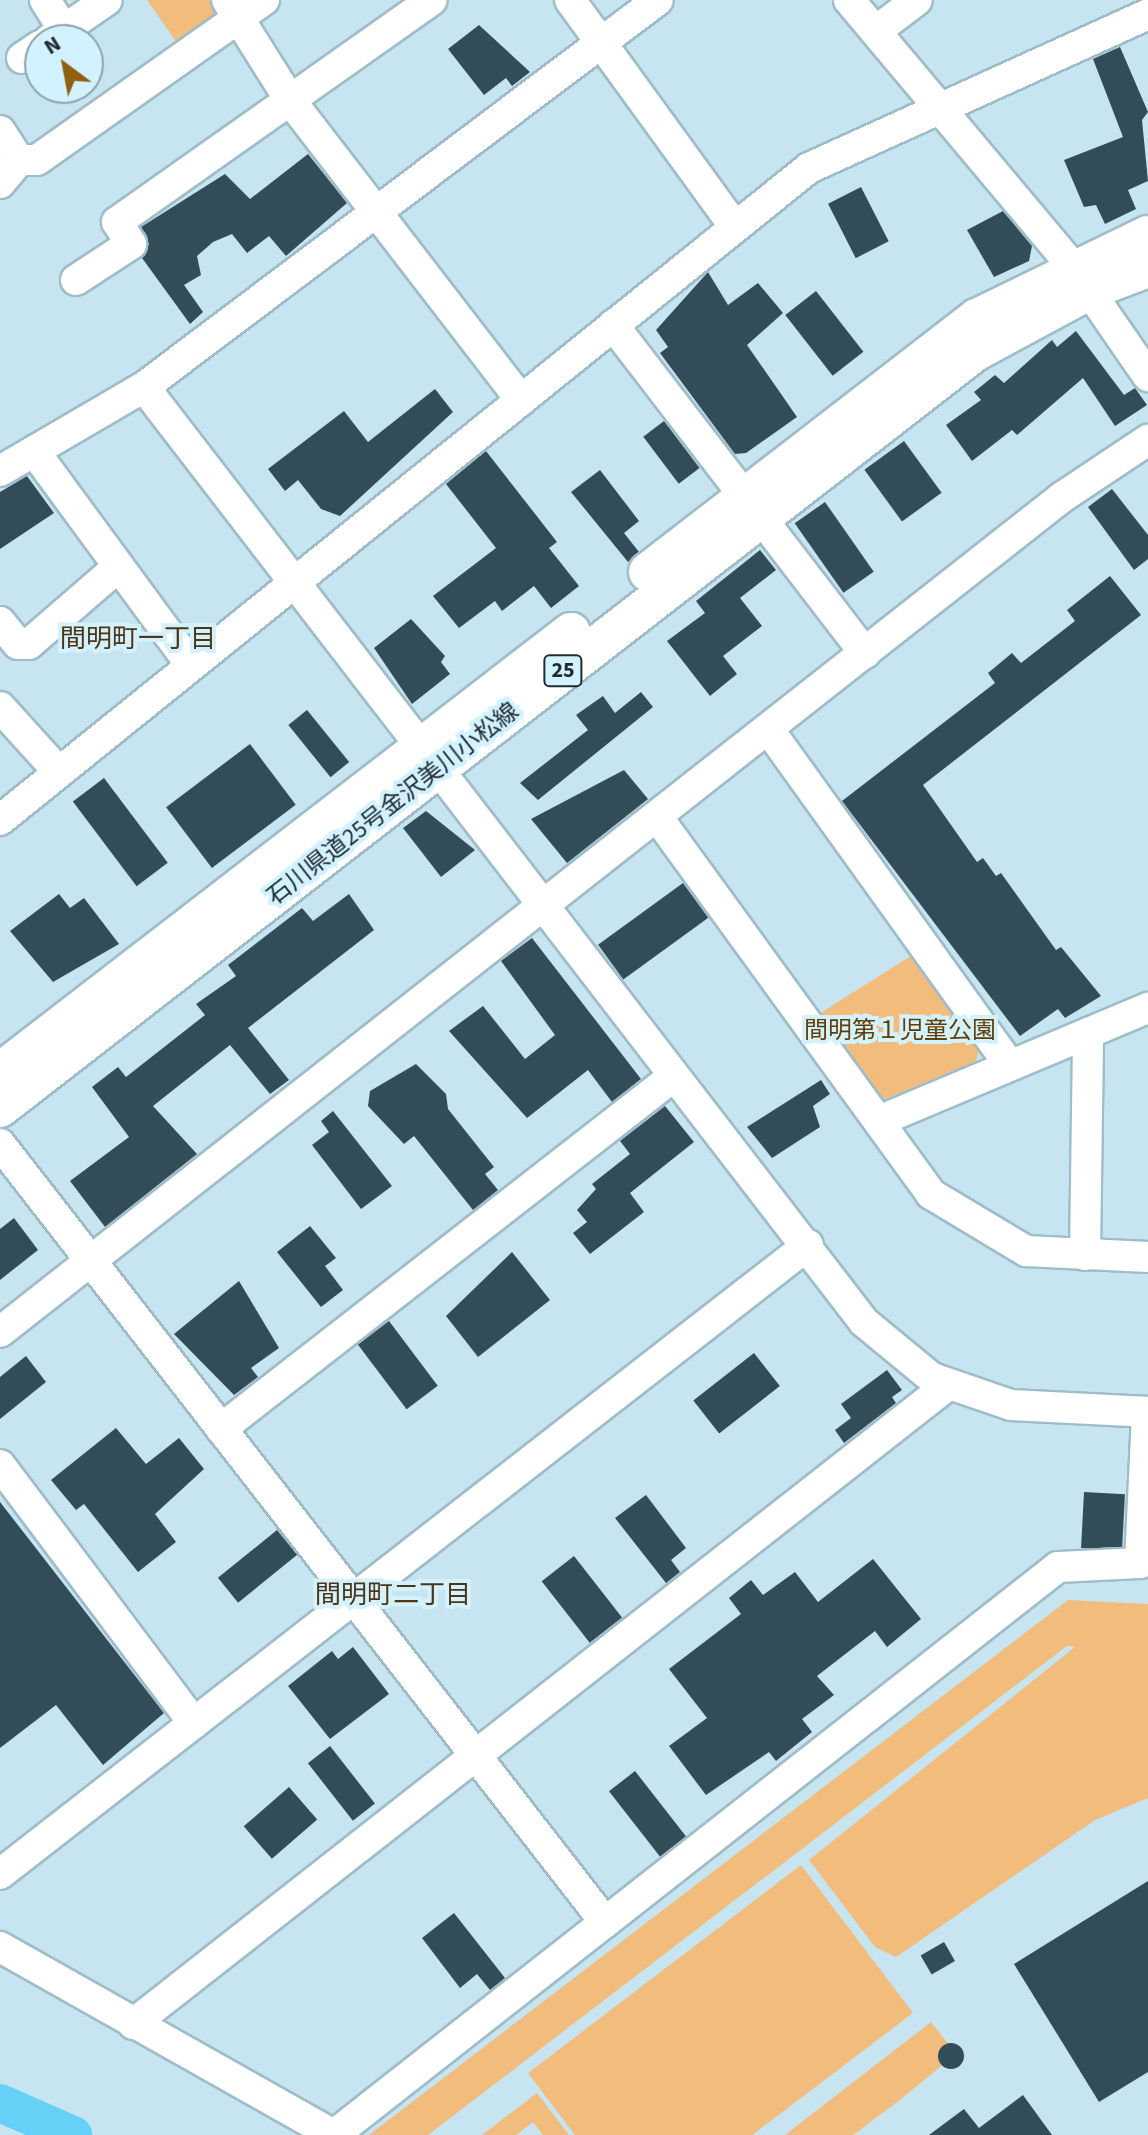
<!DOCTYPE html>
<html>
<head>
<meta charset="utf-8">
<style>
	body { margin:0 }
	#map { position:relative; width:1148px; height:2135px; overflow:hidden; background:#c6e5f1; font-family:"Source Sans 3","Noto Sans JP",sans-serif }
	div>[style] { position:absolute }
	.green>* { inset:0; background:#f2bc7c }
	.river>* { height:38px; margin:-19px; padding:0 19px; transform-origin:19px; border-radius:19px; background:#66d1f7 }
	.building>* { inset:0; background:#324d57; transform-origin:0 0 }
	.round { border-radius:50% }
	.roads { filter:drop-shadow(2px 0 #9fbdc9) drop-shadow(-2px 0 #9fbdc9) drop-shadow(0 2px #9fbdc9) drop-shadow(0 -2px #9fbdc9) }
	.minor>* { height:30px; margin:-15px; padding:0 15px; transform-origin:15px; border-radius:15px; background:#fff }
	.major>* { height:38px; margin:-19px; padding:0 19px; transform-origin:19px; border-radius:19px; background:#fff }
	span { translate:-50% -50%; white-space:nowrap; text-align:center; line-height:1.15; -webkit-text-stroke:8px #d3f2ff; paint-order:stroke }
	.shield-label span { padding:2px 6px; background:#d3f2ff; border:2px solid; border-radius:6px; -webkit-text-stroke-width:0 }
	.shield-label { font-size:22px; color:#212c31; font-weight:700 }
	.street-label { font-size:24px; color:#212c31 }
	.park-label { font-size:24px; color:#633d01 }
	.neighbourhood-label { font-size:26px; color:#4f3514 }
	.north { position:absolute; left:24px; top:24px; width:80px; height:80px; box-sizing:border-box; background:#d3f2ff; border:2px solid #8ca3ad; border-radius:50%; rotate:328deg; font-size:22px; font-weight:700; line-height:32px; text-align:center; color:#212c31 }
	.north::after { content:''; display:block; margin:auto; width:28px; height:36px; background:#925e10; clip-path:polygon(50% 0,100% 100%,50% 72%,0 100%) }
</style>
</head>
<body>
<div id="map">
	<div class="green">
		<div style="clip-path:polygon(147px 0,216px 0,226px 14px,183px 51px)"></div>
		<div style="clip-path:polygon(914px 954px,980px 1048px,975px 1063px,882px 1100px,819px 1014px)"></div>
		<div style="clip-path:polygon(1068px 1600px,1148px 1604px,1148px 1798px,1095px 1820px,896px 1957px,875px 1947px,809px 1860px,1075px 1647px,1067px 1646px,428px 2135px,369px 2135px)"></div>
		<div style="clip-path:polygon(801px 1865px,913px 2013px,752px 2135px,575px 2135px,528px 2073px)"></div>
		<div style="clip-path:polygon(931px 2022px,956px 2054px,901px 2099px,853px 2135px,785px 2135px)"></div>
		<div style="clip-path:polygon(537px 2093px,569px 2135px,543px 2135px,533px 2122px,516px 2135px,482px 2135px)"></div>
	</div>
	<div class="river">
		<div style="left:0;top:2103px;width:80px;rotate:23.7deg"></div>
	</div>
	<div class="building">
		<div style="clip-path:polygon(479px 25px,530px 72px,512px 86px,506px 78px,484px 95px,448px 49px)"></div>
		<div style="clip-path:polygon(1120px 47px,1148px 112px,1142px 120px,1148px 181px,1128px 190px,1136px 209px,1105px 224px,1096px 205px,1084px 207px,1064px 160px,1123px 137px,1093px 59px)"></div>
		<div style="clip-path:polygon(308px 154px,347px 203px,286px 256px,269px 236px,247px 253px,232px 234px,213px 242px,197px 256px,201px 275px,184px 285px,203px 312px,190px 324px,142px 258px,149px 244px,141px 227px,225px 174px,250px 199px)"></div>
		<div style="left:861px;top:187px;width:61px;height:37px;rotate:63deg"></div>
		<div style="clip-path:polygon(1003px 211px,1032px 246px,1029px 261px,994px 277px,967px 230px)"></div>
		<div style="clip-path:polygon(708px 272px,728px 305px,758px 283px,783px 313px,747px 345px,797px 417px,746px 453px,735px 454px,660px 353px,668px 347px,656px 330px)"></div>
		<div style="left:816px;top:291px;width:77px;height:39px;rotate:52deg"></div>
		<div style="clip-path:polygon(1076px 331px,1124px 395px,1135px 388px,1147px 405px,1115px 426px,1083px 378px,1017px 435px,1012px 430px,972px 461px,946px 425px,981px 400px,974px 392px,995px 375px,1004px 383px,1052px 340px,1057px 347px)"></div>
		<div style="clip-path:polygon(435px 389px,453px 412px,340px 516px,321px 509px,298px 480px,285px 491px,268px 469px,344px 411px,368px 442px)"></div>
		<div style="left:664px;top:421px;width:59px;height:26px;rotate:53deg"></div>
		<div style="left:904px;top:441px;width:64px;height:49px;rotate:54deg"></div>
		<div style="clip-path:polygon(486px 451px,557px 542px,549px 548px,579px 586px,551px 608px,534px 586px,502px 611px,495px 601px,459px 628px,433px 596px,496px 548px,446px 484px)"></div>
		<div style="clip-path:polygon(600px 470px,639px 521px,624px 533px,639px 552px,628px 562px,571px 492px)"></div>
		<div style="clip-path:polygon(27px 476px,54px 513px,0 549px,0 492px)"></div>
		<div style="clip-path:polygon(1112px 489px,1148px 535px,1148px 559px,1134px 570px,1088px 507px)"></div>
		<div style="left:825px;top:502px;width:85px;height:37px;rotate:55deg"></div>
		<div style="clip-path:polygon(760px 550px,776px 570px,740px 598px,762px 626px,723px 656px,737px 674px,710px 696px,667px 641px,705px 613px,696px 601px)"></div>
		<div style="clip-path:polygon(1110px 576px,1141px 615px,923px 785px,977px 862px,983px 858px,996px 876px,1001px 873px,1056px 950px,1061px 947px,1101px 996px,1065px 1018px,1058px 1009px,1020px 1036px,842px 801px,995px 683px,988px 673px,1012px 653px,1021px 663px,1075px 621px,1067px 610px)"></div>
		<div style="clip-path:polygon(411px 619px,445px 656px,441px 662px,450px 674px,412px 704px,374px 648px)"></div>
		<div style="clip-path:polygon(641px 692px,653px 707px,538px 800px,520px 783px,588px 730px,576px 715px,603px 696px,615px 713px)"></div>
		<div style="left:307px;top:710px;width:67px;height:24px;rotate:51deg"></div>
		<div style="left:250px;top:744px;width:76px;height:105px;rotate:53deg"></div>
		<div style="clip-path:polygon(624px 770px,648px 799px,567px 863px,531px 819px)"></div>
		<div style="left:104px;top:778px;width:106px;height:39px;rotate:53deg"></div>
		<div style="clip-path:polygon(426px 811px,475px 850px,441px 877px,403px 828px)"></div>
		<div style="left:683px;top:883px;width:43px;height:105px;rotate:54deg"></div>
		<div style="clip-path:polygon(59px 894px,70px 908px,84px 898px,119px 944px,53px 982px,10px 931px)"></div>
		<div style="clip-path:polygon(349px 894px,374px 930px,248px 1028px,289px 1080px,270px 1094px,230px 1045px,153px 1106px,197px 1154px,105px 1227px,70px 1181px,129px 1137px,92px 1087px,118px 1067px,126px 1077px,205px 1015px,196px 1004px,236px 976px,228px 965px,302px 908px,313px 921px)"></div>
		<div style="clip-path:polygon(532px 938px,641px 1079px,612px 1102px,588px 1070px,527px 1118px,449px 1031px,483px 1006px,525px 1059px,555px 1035px,501px 961px)"></div>
		<div style="clip-path:polygon(416px 1064px,446px 1094px,448px 1109px,494px 1167px,485px 1174px,498px 1190px,473px 1210px,414px 1136px,404px 1144px,368px 1106px,370px 1091px)"></div>
		<div style="clip-path:polygon(821px 1080px,830px 1094px,813px 1106px,820px 1127px,772px 1158px,747px 1127px)"></div>
		<div style="clip-path:polygon(665px 1106px,694px 1142px,630px 1193px,644px 1212px,590px 1254px,573px 1233px,587px 1222px,577px 1210px,596px 1189px,592px 1184px,630px 1154px,620px 1141px)"></div>
		<div style="clip-path:polygon(333px 1111px,392px 1186px,361px 1209px,312px 1145px,329px 1132px,321px 1121px)"></div>
		<div style="clip-path:polygon(14px 1218px,38px 1250px,0 1280px,0 1229px)"></div>
		<div style="clip-path:polygon(310px 1226px,336px 1258px,325px 1266px,343px 1290px,321px 1307px,277px 1252px)"></div>
		<div style="clip-path:polygon(512px 1252px,550px 1300px,478px 1357px,446px 1316px)"></div>
		<div style="clip-path:polygon(239px 1281px,279px 1348px,251px 1368px,258px 1377px,234px 1395px,174px 1334px)"></div>
		<div style="left:389px;top:1321px;width:81px;height:39px;rotate:53deg"></div>
		<div style="left:754px;top:1353px;width:42px;height:77px;rotate:52deg"></div>
		<div style="clip-path:polygon(26px 1356px,46px 1382px,0 1419px,0 1377px)"></div>
		<div style="clip-path:polygon(887px 1370px,902px 1390px,892px 1397px,896px 1403px,844px 1443px,835px 1430px,851px 1418px,841px 1404px)"></div>
		<div style="clip-path:polygon(116px 1428px,146px 1464px,179px 1438px,204px 1469px,155px 1514px,176px 1542px,138px 1572px,84px 1504px,76px 1510px,51px 1480px)"></div>
		<div style="left:1084px;top:1492px;width:41px;height:56px;rotate:3deg"></div>
		<div style="clip-path:polygon(646px 1495px,686px 1548px,671px 1560px,680px 1572px,666px 1583px,615px 1518px)"></div>
		<div style="clip-path:polygon(0 1502px,164px 1713px,103px 1765px,56px 1705px,0 1748px)"></div>
		<div style="left:277px;top:1530px;width:32px;height:76px;rotate:51deg"></div>
		<div style="left:574px;top:1556px;width:78px;height:41px;rotate:52deg"></div>
		<div style="clip-path:polygon(873px 1559px,921px 1619px,887px 1647px,875px 1631px,817px 1676px,834px 1695px,802px 1719px,812px 1732px,776px 1761px,769px 1752px,706px 1795px,669px 1746px,707px 1718px,669px 1669px,741px 1614px,729px 1598px,751px 1580px,763px 1595px,795px 1572px,818px 1602px)"></div>
		<div style="clip-path:polygon(353px 1647px,389px 1694px,330px 1739px,288px 1686px,332px 1651px,338px 1659px)"></div>
		<div style="left:330px;top:1746px;width:73px;height:28px;rotate:52deg"></div>
		<div style="left:635px;top:1771px;width:83px;height:33px;rotate:52deg"></div>
		<div style="left:289px;top:1787px;width:43px;height:60px;rotate:49deg"></div>
		<div style="clip-path:polygon(1148px 1881px,1148px 2072px,1099px 2102px,1014px 1964px)"></div>
		<div style="clip-path:polygon(454px 1913px,505px 1978px,490px 1990px,477px 1974px,460px 1988px,422px 1938px)"></div>
		<div style="left:944px;top:1942px;width:22px;height:27px;rotate:60deg"></div>
		<div class="round" style="left:938px;top:2043px;width:26px;height:26px"></div>
		<div style="clip-path:polygon(1023px 2095px,1052px 2135px,929px 2135px,964px 2109px,979px 2128px)"></div>
	</div>
	<div class="roads">
		<div class="minor">
			<div style="left:45px;top:0;width:36px;rotate:58deg"></div>
			<div style="left:227px;top:0;width:118px;rotate:57.8deg"></div>
			<div style="left:290px;top:100px;width:379px;rotate:52.4deg"></div>
			<div style="left:570px;top:0;width:279px;rotate:54deg"></div>
			<div style="left:849px;top:0;width:347px;rotate:50deg"></div>
			<div style="left:1072px;top:266px;width:134px;rotate:55.4deg"></div>
			<div style="left:876px;top:31px;width:51px;rotate:-37.1deg"></div>
			<div style="left:49px;top:40px;width:70px;rotate:-34.6deg"></div>
			<div style="left:22px;top:58px;width:22px;rotate:-34deg"></div>
			<div style="left:0;top:131px;width:35px;rotate:57deg"></div>
			<div style="left:0;top:183px;width:30px;rotate:-50deg"></div>
			<div style="left:19px;top:160px;width:18px"></div>
			<div style="left:37px;top:160px;width:278px;rotate:-35.2deg"></div>
			<div style="left:76px;top:280px;width:66px;rotate:-33.2deg"></div>
			<div style="left:131px;top:244px;width:26px;rotate:-122deg"></div>
			<div style="left:117px;top:222px;width:385px;rotate:-35.2deg"></div>
			<div style="left:613px;top:325px;width:414px;rotate:52.5deg"></div>
			<div style="left:144px;top:387px;width:1180px;rotate:52.4deg"></div>
			<div style="left:864px;top:1322px;width:88px;rotate:39.5deg"></div>
			<div style="left:932px;top:1378px;width:83px;rotate:18.9deg"></div>
			<div style="left:1011px;top:1405px;width:137px;rotate:2.9deg"></div>
			<div style="left:34px;top:451px;width:265px;rotate:53.7deg"></div>
			<div style="left:0;top:471px;width:167px;rotate:-30.3deg"></div>
			<div style="left:144px;top:387px;width:643px;rotate:-36.98deg"></div>
			<div style="left:0;top:622px;width:28px;rotate:51deg"></div>
			<div style="left:18px;top:644px;width:11px"></div>
			<div style="left:29px;top:644px;width:118px;rotate:-40.9deg"></div>
			<div style="left:0;top:707px;width:88px;rotate:47.8deg"></div>
			<div style="left:769px;top:730px;width:413px;rotate:54.3deg"></div>
			<div style="left:658px;top:818px;width:465px;rotate:54deg"></div>
			<div style="left:931px;top:1194px;width:111px;rotate:31deg"></div>
			<div style="left:1026px;top:1251px;width:122px;rotate:2.8deg"></div>
			<div style="left:0;top:820px;width:1039px;rotate:-38.87deg"></div>
			<div style="left:809px;top:168px;width:372px;rotate:-24.4deg"></div>
			<div style="left:881px;top:1120px;width:290px;rotate:-22.8deg"></div>
			<div style="left:0;top:1144px;width:986px;rotate:52.13deg"></div>
			<div style="left:1085px;top:1255px;width:222px;rotate:-89.2deg"></div>
			<div style="left:0;top:1332px;width:1350px;rotate:-38.17deg"></div>
			<div style="left:1061px;top:498px;width:105px;rotate:-33.7deg"></div>
			<div style="left:221px;top:1429px;width:574px;rotate:-37.93deg"></div>
			<div style="left:0;top:1465px;width:323px;rotate:53.1deg"></div>
			<div style="left:0;top:1874px;width:1024px;rotate:-37.9deg"></div>
			<div style="left:0;top:1947px;width:383px;rotate:29.4deg"></div>
			<div style="left:133px;top:2024px;width:1036px;rotate:-38.1deg"></div>
			<div style="left:334px;top:2135px;width:920px;rotate:-38.12deg"></div>
			<div style="left:1058px;top:1567px;width:82px;rotate:-2.8deg"></div>
			<div style="left:1140px;top:1563px;width:151px;rotate:-87.3deg"></div>
		</div>
		<div class="major">
			<div style="left:648px;top:572px;width:416px;rotate:-37.7deg"></div>
			<div style="left:977px;top:318px;width:190px;rotate:-25.9deg"></div>
			<div style="left:0;top:1072px;width:721px;rotate:-37.62deg"></div>
			<div style="left:0;top:1108px;width:1234px;rotate:-37.79deg"></div>
			<div style="left:975px;top:352px;width:131px;rotate:-28.3deg"></div>
			<div style="left:1090px;top:290px;width:62px;rotate:-20.8deg"></div>
		</div>
	</div>
	<div class="shield-label">
		<span style="left:563px;top:671px">25</span>
	</div>
	<div class="street-label">
		<span style="left:393px;top:804px;rotate:-38deg">石川県道25号金沢美川小松線</span>
	</div>
	<div class="park-label">
		<span style="left:900px;top:1031px">間明第１児童公園</span>
	</div>
	<div class="neighbourhood-label">
		<span style="left:138px;top:639px">間明町一丁目</span>
		<span style="left:393px;top:1595px">間明町二丁目</span>
	</div>
	<div class="north">N</div>
</div>
</body>
</html>
